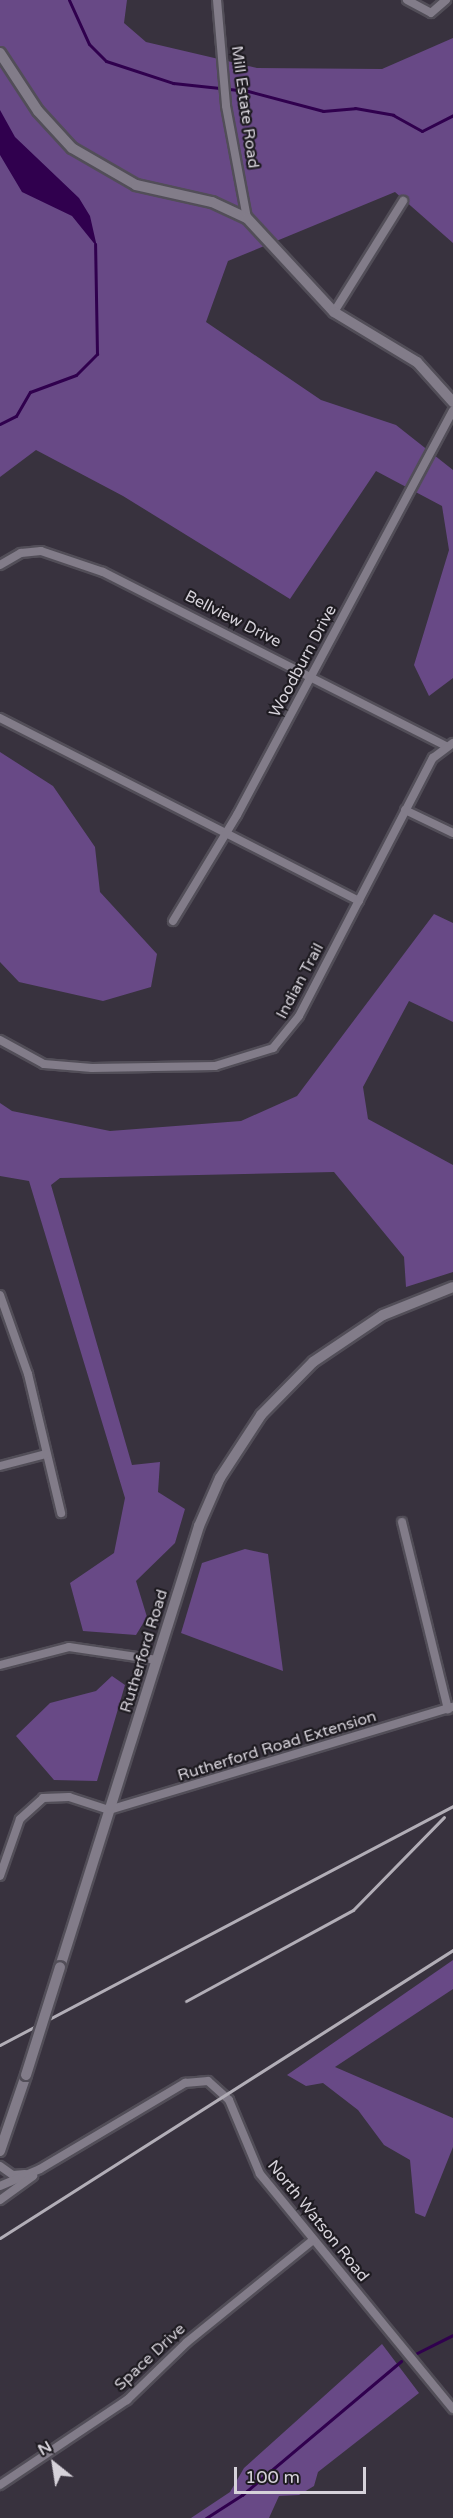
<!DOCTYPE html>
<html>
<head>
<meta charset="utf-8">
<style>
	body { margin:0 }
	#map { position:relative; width:453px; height:2518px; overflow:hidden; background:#38323e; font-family:"Varela Round",sans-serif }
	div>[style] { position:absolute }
	.green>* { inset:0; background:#684986 }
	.water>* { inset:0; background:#30004e }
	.stream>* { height:3px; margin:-1.5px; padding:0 1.5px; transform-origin:1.5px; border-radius:1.5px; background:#30004e }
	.roads { filter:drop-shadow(2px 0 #524e58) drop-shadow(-2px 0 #524e58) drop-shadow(0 2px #524e58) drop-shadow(0 -2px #524e58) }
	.minor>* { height:8px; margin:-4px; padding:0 4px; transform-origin:4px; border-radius:4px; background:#827c89 }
	.tertiary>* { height:10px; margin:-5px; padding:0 5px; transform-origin:5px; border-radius:5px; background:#827c89 }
	.rail>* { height:3px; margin:-1.5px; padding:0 1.5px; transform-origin:1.5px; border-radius:1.5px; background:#b2aeb7 }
	.bridges { filter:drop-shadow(2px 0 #524e58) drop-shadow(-2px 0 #524e58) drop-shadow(0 2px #524e58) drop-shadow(0 -2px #524e58) }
	.tertiary-bridge>* { height:10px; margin:-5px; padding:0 5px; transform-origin:5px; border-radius:5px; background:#827c89 }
	span { translate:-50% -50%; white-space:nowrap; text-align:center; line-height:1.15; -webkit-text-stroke:4.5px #1e1b21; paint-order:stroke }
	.street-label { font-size:16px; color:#d6d2da }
	.north { position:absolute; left:24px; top:2434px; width:60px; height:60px; -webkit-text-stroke:4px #1e1b21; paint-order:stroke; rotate:330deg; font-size:16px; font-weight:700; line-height:24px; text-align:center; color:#d6d2da }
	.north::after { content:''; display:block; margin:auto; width:21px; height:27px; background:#d6d2da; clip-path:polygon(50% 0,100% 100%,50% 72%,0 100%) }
	.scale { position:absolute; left:234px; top:2467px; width:132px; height:27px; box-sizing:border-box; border:3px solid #d6d2da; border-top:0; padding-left:8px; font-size:18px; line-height:21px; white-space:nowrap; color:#d6d2da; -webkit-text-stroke:4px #1e1b21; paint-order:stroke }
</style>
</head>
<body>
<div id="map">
	<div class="green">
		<div style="clip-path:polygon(0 0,127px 0,124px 23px,146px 42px,257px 68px,382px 69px,453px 38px,453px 243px,395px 192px,228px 261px,206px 322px,321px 400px,396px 425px,453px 470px,453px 678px,429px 696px,414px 665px,449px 550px,442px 506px,376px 471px,290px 599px,123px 496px,36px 450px,0 477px)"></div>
		<div style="clip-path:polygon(0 752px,53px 786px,95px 847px,100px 892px,157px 954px,151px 987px,103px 1001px,19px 982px,0 962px)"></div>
		<div style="clip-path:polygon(434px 914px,453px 923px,453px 1022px,409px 1001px,363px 1087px,368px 1119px,453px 1165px,453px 1272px,406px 1287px,404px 1257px,334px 1172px,60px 1178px,51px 1185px,132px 1465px,160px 1462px,158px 1492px,185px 1509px,175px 1543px,136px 1581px,147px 1617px,136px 1635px,83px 1631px,70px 1583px,114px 1553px,125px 1498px,29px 1181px,0 1176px,0 1103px,12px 1111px,110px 1131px,241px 1121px,297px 1096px)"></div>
		<div style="clip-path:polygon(245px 1549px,268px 1554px,283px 1671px,181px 1633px,202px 1563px)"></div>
		<div style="clip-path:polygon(112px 1676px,125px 1685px,97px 1781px,54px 1780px,16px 1736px,50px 1703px,96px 1691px)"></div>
		<div style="clip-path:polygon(453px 1960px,453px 1989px,335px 2067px,453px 2118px,453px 2147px,425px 2217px,415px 2213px,410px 2160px,384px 2145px,358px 2110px,323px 2083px,306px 2086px,287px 2075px)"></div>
		<div style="clip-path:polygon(382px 2344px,419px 2393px,318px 2472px,314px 2486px,299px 2495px,279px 2496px,269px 2518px,191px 2518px,230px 2492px,244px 2468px)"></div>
	</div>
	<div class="water">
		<div style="clip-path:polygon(0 110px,15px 137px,79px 198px,90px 216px,97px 247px,72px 216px,22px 192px,0 155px)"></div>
	</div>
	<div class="stream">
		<div style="left:69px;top:0;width:48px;rotate:65.6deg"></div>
		<div style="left:89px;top:44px;width:24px;rotate:45deg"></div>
		<div style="left:106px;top:61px;width:71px;rotate:18.2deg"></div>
		<div style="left:173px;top:83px;width:75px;rotate:6.1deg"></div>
		<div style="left:248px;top:91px;width:78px;rotate:14.9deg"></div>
		<div style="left:323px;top:111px;width:32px;rotate:-5deg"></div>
		<div style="left:355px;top:108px;width:39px;rotate:10deg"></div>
		<div style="left:393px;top:115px;width:33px;rotate:29deg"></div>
		<div style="left:422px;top:131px;width:35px;rotate:-27deg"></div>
		<div style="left:0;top:424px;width:18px;rotate:-27deg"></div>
		<div style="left:16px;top:416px;width:28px;rotate:-60deg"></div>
		<div style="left:30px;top:392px;width:49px;rotate:-20.3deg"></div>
		<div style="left:76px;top:375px;width:30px;rotate:-45deg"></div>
		<div style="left:97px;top:354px;width:110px;rotate:-91deg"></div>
		<div style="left:415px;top:2354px;width:42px;rotate:-26.6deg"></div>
		<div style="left:206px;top:2518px;width:43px;rotate:-32.6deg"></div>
		<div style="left:242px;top:2495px;width:208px;rotate:-40.1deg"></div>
	</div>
	<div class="roads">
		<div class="minor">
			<div style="left:217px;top:0;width:106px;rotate:85.1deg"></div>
			<div style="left:226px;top:106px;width:114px;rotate:79.4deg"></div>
			<div style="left:407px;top:0;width:27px;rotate:28deg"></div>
			<div style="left:431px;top:13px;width:20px;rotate:-41deg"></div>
			<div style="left:334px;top:312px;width:131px;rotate:-58.1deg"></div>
			<div style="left:0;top:565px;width:24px;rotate:-30deg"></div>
			<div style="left:21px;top:553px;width:20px;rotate:-6deg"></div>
			<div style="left:41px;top:551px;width:65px;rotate:18.7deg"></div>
			<div style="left:103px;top:572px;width:385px;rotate:26.9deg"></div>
			<div style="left:0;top:718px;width:403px;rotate:27deg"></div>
			<div style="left:405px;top:810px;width:53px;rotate:25.6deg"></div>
			<div style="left:173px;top:921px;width:124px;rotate:-58.9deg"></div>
			<div style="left:237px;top:815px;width:458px;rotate:-61.9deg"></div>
			<div style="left:0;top:1040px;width:50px;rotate:28.6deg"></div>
			<div style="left:44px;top:1064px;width:48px;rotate:4.8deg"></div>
			<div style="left:92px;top:1068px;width:123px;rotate:-0.9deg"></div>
			<div style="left:215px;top:1066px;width:61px;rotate:-17.2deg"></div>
			<div style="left:273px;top:1048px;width:41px;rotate:-50.9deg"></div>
			<div style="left:299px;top:1016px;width:291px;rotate:-62.6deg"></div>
			<div style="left:433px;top:758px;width:25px;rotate:-37deg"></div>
			<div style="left:0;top:1295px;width:84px;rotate:70.5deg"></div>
			<div style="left:28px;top:1374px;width:143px;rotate:76.6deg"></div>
			<div style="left:0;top:1466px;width:48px;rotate:-14.6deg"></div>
			<div style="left:402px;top:1522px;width:193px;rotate:76.2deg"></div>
			<div style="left:0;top:1665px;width:71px;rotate:-14.6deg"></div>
			<div style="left:69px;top:1647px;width:89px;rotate:8.4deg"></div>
			<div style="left:0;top:1876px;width:60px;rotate:-70.7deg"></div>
			<div style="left:20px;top:1819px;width:31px;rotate:-42deg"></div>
			<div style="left:43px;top:1798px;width:26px;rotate:-2deg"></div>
			<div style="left:69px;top:1797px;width:42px;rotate:18deg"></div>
			<div style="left:109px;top:1810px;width:359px;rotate:-16.7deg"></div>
			<div style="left:0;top:2166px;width:16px;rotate:35deg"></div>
			<div style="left:13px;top:2175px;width:12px;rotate:-5deg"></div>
			<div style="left:0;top:2186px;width:43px;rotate:-23deg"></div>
			<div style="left:40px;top:2169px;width:169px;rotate:-30.7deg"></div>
			<div style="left:185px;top:2083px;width:23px;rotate:-5deg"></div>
			<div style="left:208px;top:2081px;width:28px;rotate:42deg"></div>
			<div style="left:229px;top:2100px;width:80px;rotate:67.3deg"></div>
			<div style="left:260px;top:2174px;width:304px;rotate:50.6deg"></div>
			<div style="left:0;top:2200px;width:41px;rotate:-36deg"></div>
			<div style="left:0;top:2485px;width:153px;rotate:-33.8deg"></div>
			<div style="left:127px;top:2400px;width:83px;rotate:-44deg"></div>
			<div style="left:187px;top:2342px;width:162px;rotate:-39deg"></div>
		</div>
		<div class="tertiary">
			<div style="left:0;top:53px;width:69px;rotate:56.8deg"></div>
			<div style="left:38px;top:111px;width:50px;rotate:47.4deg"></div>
			<div style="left:72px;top:148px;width:74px;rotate:30deg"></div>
			<div style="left:136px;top:185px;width:78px;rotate:12.6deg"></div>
			<div style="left:212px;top:202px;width:38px;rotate:25deg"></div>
			<div style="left:247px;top:218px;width:128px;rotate:47.2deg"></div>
			<div style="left:334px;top:312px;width:97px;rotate:31.1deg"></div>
			<div style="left:417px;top:362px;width:54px;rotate:48deg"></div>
			<div style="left:60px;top:1967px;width:462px;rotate:-72.5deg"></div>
			<div style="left:199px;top:1526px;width:52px;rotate:-66.4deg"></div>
			<div style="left:220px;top:1478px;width:75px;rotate:-56.9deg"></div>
			<div style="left:261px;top:1415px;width:74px;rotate:-45.5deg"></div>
			<div style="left:313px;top:1362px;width:84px;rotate:-33.9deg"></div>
			<div style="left:383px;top:1315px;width:75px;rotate:-21.8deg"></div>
			<div style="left:0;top:2151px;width:80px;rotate:-71.1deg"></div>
		</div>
	</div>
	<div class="rail">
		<div style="left:186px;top:2001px;width:190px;rotate:-28.6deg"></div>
		<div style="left:353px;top:1910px;width:130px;rotate:-45.6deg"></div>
		<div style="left:0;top:2045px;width:512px;rotate:-27.82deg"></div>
		<div style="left:0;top:2238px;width:537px;rotate:-32.45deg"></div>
	</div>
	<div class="bridges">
		<div class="tertiary-bridge">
			<div style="left:26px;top:2075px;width:113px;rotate:-72.5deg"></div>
		</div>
	</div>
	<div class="street-label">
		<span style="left:245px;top:107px;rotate:82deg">Mill Estate Road</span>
		<span style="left:233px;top:619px;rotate:27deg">Bellview Drive</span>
		<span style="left:303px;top:661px;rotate:-62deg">Woodburn Drive</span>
		<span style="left:300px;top:981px;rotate:-62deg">Indian Trail</span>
		<span style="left:144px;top:1651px;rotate:-73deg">Rutherford Road</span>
		<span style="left:277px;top:1746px;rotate:-17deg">Rutherford Road Extension</span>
		<span style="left:318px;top:2221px;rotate:51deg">North Watson Road</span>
		<span style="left:150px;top:2357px;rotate:-43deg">Space Drive</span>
	</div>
	<div class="north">N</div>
	<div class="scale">100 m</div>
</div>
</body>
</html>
